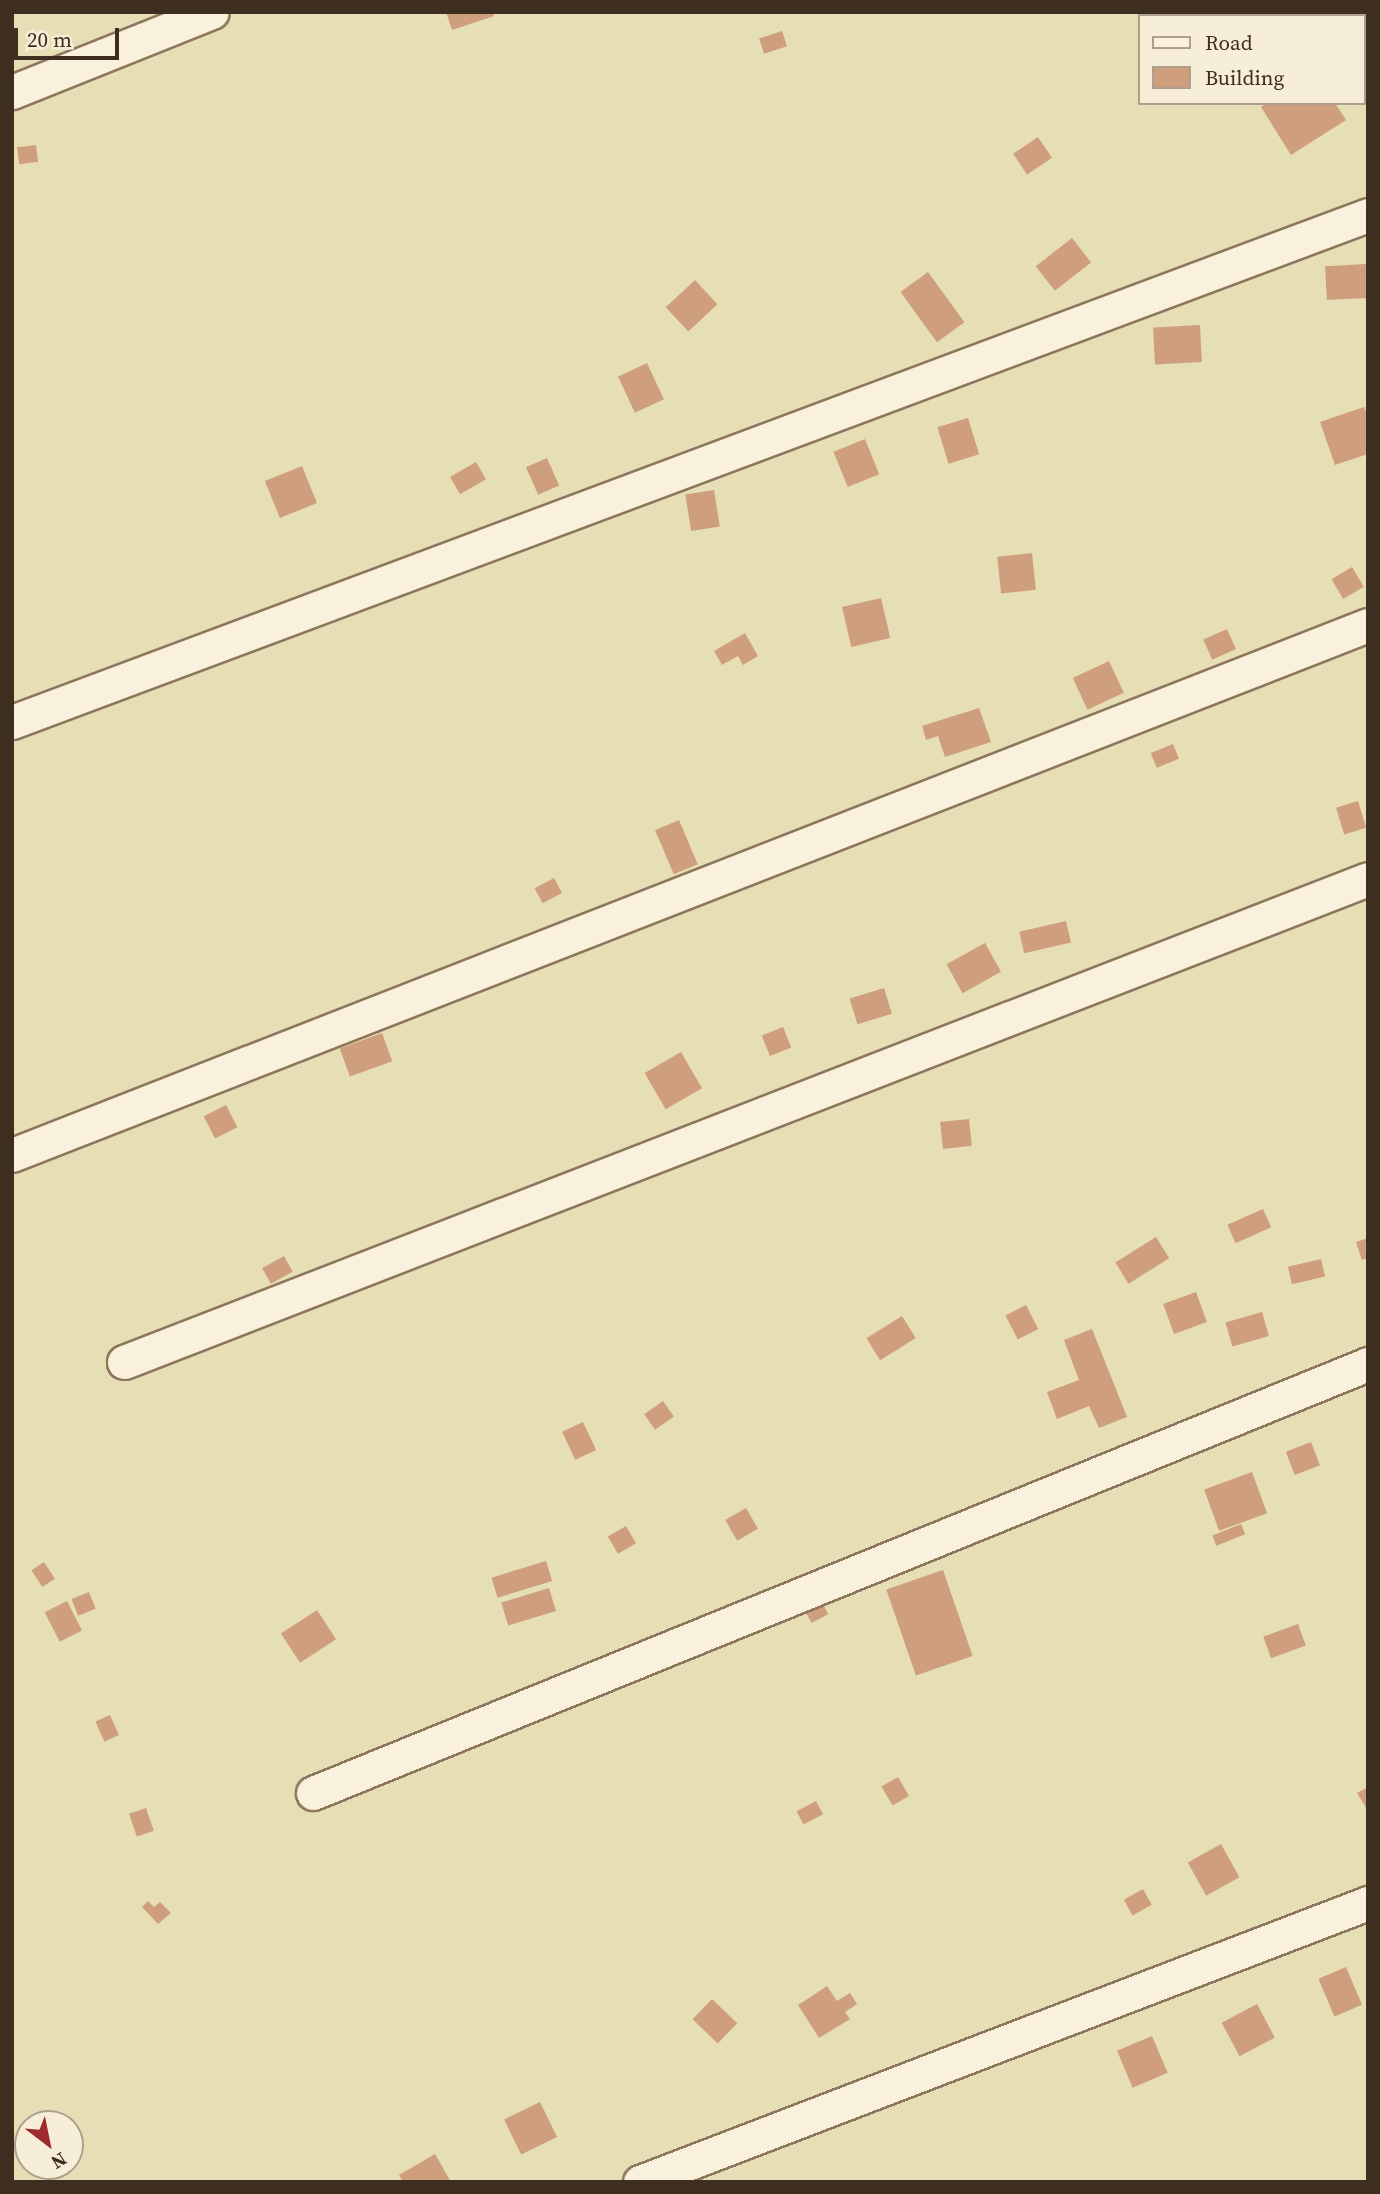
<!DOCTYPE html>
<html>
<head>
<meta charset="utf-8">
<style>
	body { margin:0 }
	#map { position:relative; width:1380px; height:2194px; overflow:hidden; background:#f0e4c8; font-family:"Source Serif 4",serif }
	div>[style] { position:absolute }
	.farmland>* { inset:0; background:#e6deb5 }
	.building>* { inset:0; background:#cf9f7d; transform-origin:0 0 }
	.roads { filter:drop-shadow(2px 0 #8d765c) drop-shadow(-2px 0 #8d765c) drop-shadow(0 2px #8d765c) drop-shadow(0 -2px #8d765c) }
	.street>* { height:33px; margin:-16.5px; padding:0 16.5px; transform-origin:16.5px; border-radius:16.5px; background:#faf1dc }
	span { translate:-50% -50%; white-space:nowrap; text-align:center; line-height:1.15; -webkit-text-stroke:5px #f7eed8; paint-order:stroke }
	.frame { position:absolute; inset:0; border:14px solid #3d2e20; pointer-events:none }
	.legend { position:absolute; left:1138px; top:14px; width:228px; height:91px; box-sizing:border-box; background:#f7eed8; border:2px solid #ada18e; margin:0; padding:9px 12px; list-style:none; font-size:21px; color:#3d2e20 }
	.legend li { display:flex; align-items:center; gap:14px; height:35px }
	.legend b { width:35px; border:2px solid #ada18e }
	.north { position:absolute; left:14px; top:2110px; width:70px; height:70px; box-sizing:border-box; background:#f7eed8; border:2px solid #ada18e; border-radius:50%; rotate:148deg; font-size:19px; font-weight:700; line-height:28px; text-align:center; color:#3d2e20 }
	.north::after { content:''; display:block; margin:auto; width:24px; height:32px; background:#9e2a2b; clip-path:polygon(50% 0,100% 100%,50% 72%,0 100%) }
	.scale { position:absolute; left:14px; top:28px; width:105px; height:32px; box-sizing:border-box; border:4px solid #3d2e20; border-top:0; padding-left:9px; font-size:21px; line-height:24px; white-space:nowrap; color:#3d2e20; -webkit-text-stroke:5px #f7eed8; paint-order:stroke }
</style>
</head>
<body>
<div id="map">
	<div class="farmland">
		<div style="clip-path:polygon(evenodd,12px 12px,1368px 12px,1368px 2182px,12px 2182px,12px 12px,1140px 16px,1364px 16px,1364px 103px,1140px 103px,1140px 16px,12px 12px,28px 2124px,70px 2124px,70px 2166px,28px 2166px,28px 2124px)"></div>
	</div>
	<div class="building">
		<div style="clip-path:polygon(446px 12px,492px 12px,494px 16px,452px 30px)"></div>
		<div style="clip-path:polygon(1226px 12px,1262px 12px,1264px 16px,1218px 16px)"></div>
		<div style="left:782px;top:31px;width:16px;height:24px;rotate:72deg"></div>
		<div style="clip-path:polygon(1267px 103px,1335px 103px,1346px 120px,1291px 155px,1261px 107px)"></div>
		<div style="left:1038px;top:137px;width:25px;height:30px;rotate:56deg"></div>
		<div style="left:36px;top:145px;width:17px;height:19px;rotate:83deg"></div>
		<div style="left:1072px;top:238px;width:31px;height:46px;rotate:52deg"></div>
		<div style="left:1366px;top:264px;width:34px;height:41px;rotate:87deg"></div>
		<div style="left:928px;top:272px;width:62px;height:34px;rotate:54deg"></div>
		<div style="left:695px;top:280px;width:33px;height:40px;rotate:47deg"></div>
		<div style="left:1200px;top:325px;width:37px;height:47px;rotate:87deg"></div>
		<div style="left:647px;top:363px;width:40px;height:32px;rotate:65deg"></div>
		<div style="clip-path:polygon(1364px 407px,1368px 416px,1368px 454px,1335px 465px,1320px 422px)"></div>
		<div style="left:968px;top:418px;width:38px;height:32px;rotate:73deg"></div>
		<div style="left:865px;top:439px;width:38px;height:34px;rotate:68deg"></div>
		<div style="left:547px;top:458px;width:30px;height:23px;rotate:66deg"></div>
		<div style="left:476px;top:462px;width:20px;height:30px;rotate:60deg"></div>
		<div style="left:302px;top:466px;width:40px;height:40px;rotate:68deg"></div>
		<div style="left:714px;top:490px;width:37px;height:29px;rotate:81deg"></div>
		<div style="left:1032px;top:553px;width:37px;height:35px;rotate:84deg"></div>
		<div style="left:1352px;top:567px;width:23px;height:24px;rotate:59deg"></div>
		<div style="left:881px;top:598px;width:41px;height:40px;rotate:77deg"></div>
		<div style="left:1227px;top:629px;width:22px;height:26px;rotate:66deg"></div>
		<div style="clip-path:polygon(745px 633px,758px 656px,743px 665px,738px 656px,722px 665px,714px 651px)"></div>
		<div style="left:1109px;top:661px;width:35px;height:40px;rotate:65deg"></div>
		<div style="clip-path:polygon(979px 708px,991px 742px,945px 757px,938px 736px,926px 740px,922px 726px)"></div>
		<div style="left:1173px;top:744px;width:16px;height:24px;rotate:68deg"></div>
		<div style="left:1358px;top:801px;width:28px;height:23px;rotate:73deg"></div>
		<div style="left:679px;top:820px;width:48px;height:26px;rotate:67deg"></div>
		<div style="left:554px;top:878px;width:17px;height:22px;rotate:62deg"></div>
		<div style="left:1066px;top:921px;width:22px;height:48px;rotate:77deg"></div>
		<div style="left:985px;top:943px;width:33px;height:44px;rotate:61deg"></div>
		<div style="left:884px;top:988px;width:27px;height:36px;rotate:73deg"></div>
		<div style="left:783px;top:1027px;width:22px;height:23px;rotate:68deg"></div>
		<div style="left:382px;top:1033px;width:30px;height:45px;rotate:70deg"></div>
		<div style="left:681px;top:1052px;width:42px;height:42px;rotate:60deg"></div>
		<div style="left:226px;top:1105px;width:25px;height:25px;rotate:63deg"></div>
		<div style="left:969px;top:1119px;width:27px;height:29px;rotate:84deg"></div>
		<div style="left:1263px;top:1209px;width:20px;height:39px;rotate:66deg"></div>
		<div style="left:1156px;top:1237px;width:25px;height:48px;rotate:58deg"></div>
		<div style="clip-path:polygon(1368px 1238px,1368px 1258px,1362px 1260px,1356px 1242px)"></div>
		<div style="left:284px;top:1256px;width:18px;height:25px;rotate:61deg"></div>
		<div style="left:1321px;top:1259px;width:18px;height:34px;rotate:77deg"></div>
		<div style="left:1196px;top:1292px;width:32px;height:35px;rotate:70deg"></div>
		<div style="left:1026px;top:1305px;width:27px;height:23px;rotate:63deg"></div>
		<div style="left:1262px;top:1312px;width:25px;height:38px;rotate:74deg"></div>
		<div style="left:902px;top:1316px;width:26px;height:42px;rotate:58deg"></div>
		<div style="clip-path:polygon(1092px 1329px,1127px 1417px,1099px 1428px,1089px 1406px,1057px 1419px,1047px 1392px,1079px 1380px,1064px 1340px)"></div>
		<div style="left:663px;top:1401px;width:19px;height:23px;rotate:55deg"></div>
		<div style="left:583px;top:1422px;width:31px;height:23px;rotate:65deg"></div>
		<div style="left:1311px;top:1442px;width:25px;height:27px;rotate:69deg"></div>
		<div style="left:1252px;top:1472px;width:44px;height:51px;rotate:70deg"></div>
		<div style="left:746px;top:1508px;width:24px;height:24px;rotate:60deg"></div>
		<div style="left:1241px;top:1524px;width:11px;height:31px;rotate:68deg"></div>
		<div style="left:626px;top:1526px;width:20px;height:21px;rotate:60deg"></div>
		<div style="left:546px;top:1561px;width:21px;height:57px;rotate:73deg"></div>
		<div style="left:44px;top:1562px;width:20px;height:15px;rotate:57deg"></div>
		<div style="left:943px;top:1570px;width:91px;height:60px;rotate:71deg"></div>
		<div style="left:549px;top:1588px;width:24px;height:50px;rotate:73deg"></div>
		<div style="left:89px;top:1592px;width:18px;height:19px;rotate:68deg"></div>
		<div style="left:821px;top:1600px;width:16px;height:19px;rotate:63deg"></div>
		<div style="left:67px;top:1601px;width:33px;height:25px;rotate:63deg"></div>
		<div style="left:317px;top:1610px;width:35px;height:43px;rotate:57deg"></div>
		<div style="left:1298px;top:1624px;width:23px;height:37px;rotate:70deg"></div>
		<div style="left:110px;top:1715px;width:22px;height:16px;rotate:66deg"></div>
		<div style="left:898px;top:1777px;width:22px;height:19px;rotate:60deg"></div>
		<div style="clip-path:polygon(1368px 1787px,1368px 1811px,1357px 1793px)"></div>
		<div style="left:816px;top:1801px;width:15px;height:22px;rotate:62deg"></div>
		<div style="left:146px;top:1808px;width:24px;height:18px;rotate:71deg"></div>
		<div style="left:1221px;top:1844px;width:38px;height:38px;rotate:61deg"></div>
		<div style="left:1143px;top:1889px;width:18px;height:22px;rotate:61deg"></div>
		<div style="clip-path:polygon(148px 1901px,154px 1907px,160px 1902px,171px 1913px,158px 1924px,142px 1907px)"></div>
		<div style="left:1346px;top:1967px;width:41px;height:30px;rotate:67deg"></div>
		<div style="clip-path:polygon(827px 1986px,837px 2001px,850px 1993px,857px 2004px,845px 2012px,850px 2019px,819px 2038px,798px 2005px)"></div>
		<div style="left:712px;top:1999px;width:35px;height:28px;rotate:44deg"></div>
		<div style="left:1257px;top:2004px;width:38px;height:40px;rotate:62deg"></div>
		<div style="left:1152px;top:2036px;width:40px;height:38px;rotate:67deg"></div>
		<div style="left:540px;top:2102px;width:39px;height:40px;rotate:64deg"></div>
		<div style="clip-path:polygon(435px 2154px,451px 2182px,403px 2182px,399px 2175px)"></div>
	</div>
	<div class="roads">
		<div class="street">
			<div style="left:12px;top:92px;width:215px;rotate:-21.8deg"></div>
			<div style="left:12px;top:722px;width:1448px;rotate:-20.5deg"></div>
			<div style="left:12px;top:1155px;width:1456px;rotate:-21.35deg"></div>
			<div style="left:124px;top:1362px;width:1334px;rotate:-21.22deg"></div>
			<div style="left:313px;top:1793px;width:1139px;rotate:-22.13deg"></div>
			<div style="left:640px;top:2182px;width:780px;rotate:-20.97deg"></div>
		</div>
	</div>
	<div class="frame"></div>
	<ul class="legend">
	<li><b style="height:9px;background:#faf1dc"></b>Road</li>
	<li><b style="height:19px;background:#cf9f7d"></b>Building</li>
	</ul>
	<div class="north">N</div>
	<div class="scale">20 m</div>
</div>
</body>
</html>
